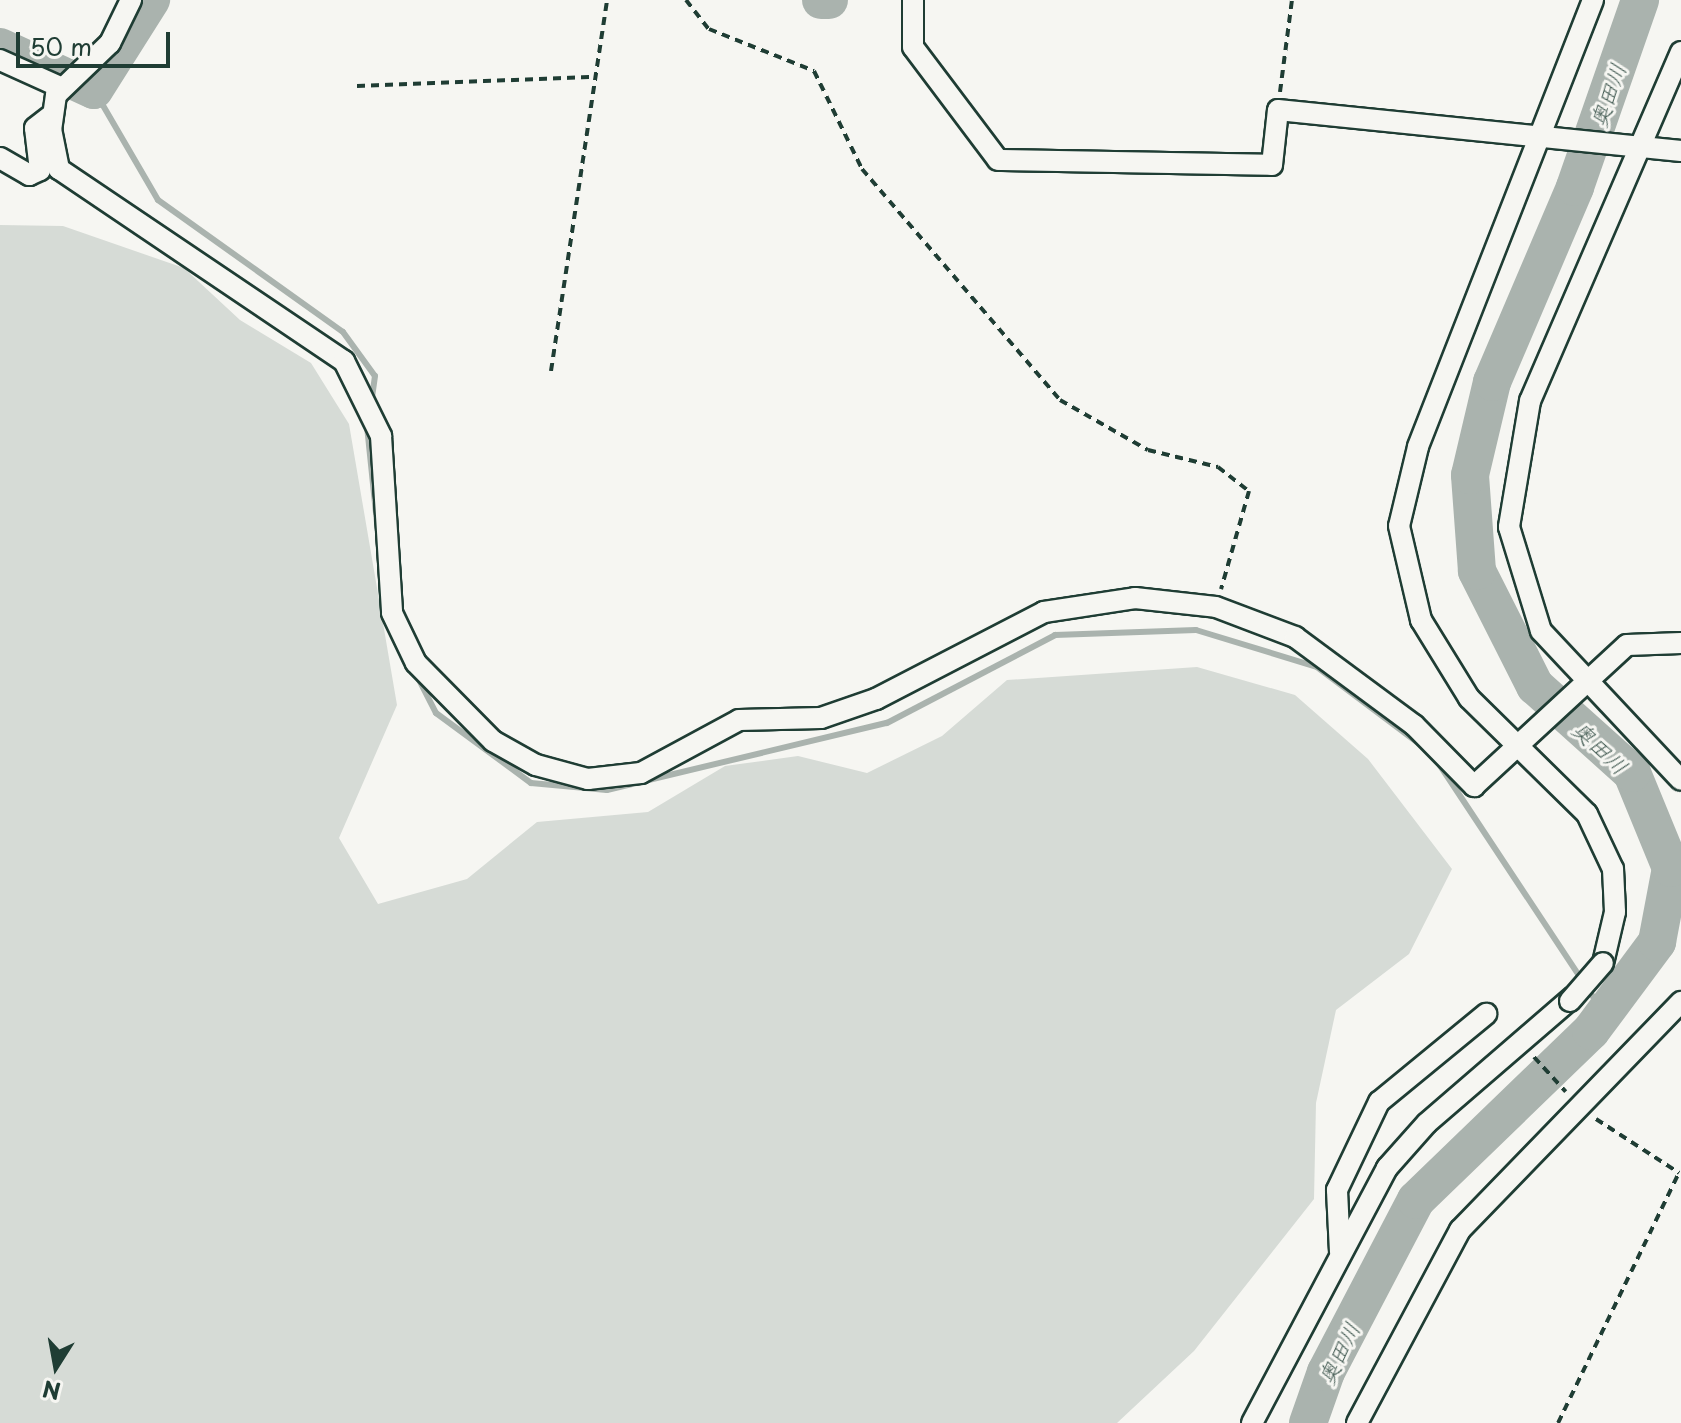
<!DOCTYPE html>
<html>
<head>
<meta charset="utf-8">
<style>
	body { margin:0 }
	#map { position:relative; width:1681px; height:1423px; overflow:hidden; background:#f6f6f2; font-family:"Playpen Sans","Klee One",sans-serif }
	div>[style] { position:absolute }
	.green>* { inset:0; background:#d6dbd6 }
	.stream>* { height:6px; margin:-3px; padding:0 3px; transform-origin:3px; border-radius:3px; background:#aab3ae }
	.river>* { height:38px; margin:-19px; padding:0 19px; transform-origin:19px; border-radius:19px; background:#aab3ae }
	.path>* { height:4px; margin-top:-2px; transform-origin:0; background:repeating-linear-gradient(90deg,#1f3d34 0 8px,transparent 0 14px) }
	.roads { filter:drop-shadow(2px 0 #1f3d34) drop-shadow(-2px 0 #1f3d34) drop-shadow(0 2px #1f3d34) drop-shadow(0 -2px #1f3d34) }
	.minor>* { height:20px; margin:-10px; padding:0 10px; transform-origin:10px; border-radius:10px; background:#f6f6f2 }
	.bridges { filter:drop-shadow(2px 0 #1f3d34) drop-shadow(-2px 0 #1f3d34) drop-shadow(0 2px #1f3d34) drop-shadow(0 -2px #1f3d34) }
	.minor-bridge>* { height:20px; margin:-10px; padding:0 10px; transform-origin:10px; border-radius:10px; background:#f6f6f2 }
	span { translate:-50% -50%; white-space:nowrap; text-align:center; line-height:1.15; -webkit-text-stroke:6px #f6f6f2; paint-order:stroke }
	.water-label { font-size:22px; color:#425a52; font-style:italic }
	.north { position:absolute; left:16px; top:1327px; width:80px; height:80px; -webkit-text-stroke:6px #f6f6f2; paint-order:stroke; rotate:191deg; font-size:22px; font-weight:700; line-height:32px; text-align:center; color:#1f3d34 }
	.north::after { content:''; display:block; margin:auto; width:28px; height:36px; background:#1f3d34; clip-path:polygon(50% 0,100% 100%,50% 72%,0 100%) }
	.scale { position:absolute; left:16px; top:32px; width:154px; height:36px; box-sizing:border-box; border:4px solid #1f3d34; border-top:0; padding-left:10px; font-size:24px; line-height:28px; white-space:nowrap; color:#1f3d34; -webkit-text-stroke:6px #f6f6f2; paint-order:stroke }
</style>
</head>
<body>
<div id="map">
	<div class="green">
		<div style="clip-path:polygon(0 225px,63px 226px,184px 268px,240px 320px,311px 363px,349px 424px,397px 705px,339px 838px,378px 904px,467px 879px,537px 822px,648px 812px,725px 766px,798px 756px,867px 773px,942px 736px,1007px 680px,1197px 667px,1295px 695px,1368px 759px,1452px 869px,1409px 954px,1336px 1010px,1316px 1103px,1314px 1199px,1194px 1351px,1117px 1423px,0 1423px)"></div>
	</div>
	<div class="stream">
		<div style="left:94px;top:90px;width:127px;rotate:59.8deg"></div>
		<div style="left:158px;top:200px;width:227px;rotate:35.5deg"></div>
		<div style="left:343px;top:332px;width:54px;rotate:54deg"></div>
		<div style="left:375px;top:376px;width:27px;rotate:98deg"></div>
		<div style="left:367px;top:426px;width:97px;rotate:84.1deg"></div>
		<div style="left:416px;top:674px;width:44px;rotate:62.9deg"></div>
		<div style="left:436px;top:713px;width:118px;rotate:36.4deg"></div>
		<div style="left:531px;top:783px;width:76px;rotate:5.3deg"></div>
		<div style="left:607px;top:790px;width:288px;rotate:-13.5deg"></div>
		<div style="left:887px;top:723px;width:190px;rotate:-27.6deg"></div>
		<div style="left:1055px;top:635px;width:141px;rotate:-2deg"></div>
		<div style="left:1196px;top:630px;width:127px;rotate:17deg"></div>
		<div style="left:1317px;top:667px;width:130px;rotate:36.9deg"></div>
		<div style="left:1439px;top:764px;width:299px;rotate:56.5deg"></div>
	</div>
	<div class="river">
		<div style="left:821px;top:0;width:8px"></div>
		<div style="left:0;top:47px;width:103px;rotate:24.6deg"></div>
		<div style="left:94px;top:90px;width:107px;rotate:-57.7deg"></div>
		<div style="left:1308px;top:1423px;width:54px;rotate:-70.6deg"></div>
		<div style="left:1326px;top:1372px;width:194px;rotate:-62.4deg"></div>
		<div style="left:1416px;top:1200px;width:243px;rotate:-44deg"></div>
		<div style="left:1591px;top:1031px;width:111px;rotate:-53.4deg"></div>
		<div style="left:1657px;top:942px;width:75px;rotate:-79.3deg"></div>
		<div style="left:1671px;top:868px;width:103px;rotate:-112.3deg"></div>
		<div style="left:1632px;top:773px;width:130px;rotate:-138.1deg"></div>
		<div style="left:1535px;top:686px;width:129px;rotate:-116.8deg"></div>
		<div style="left:1477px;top:571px;width:96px;rotate:-94.2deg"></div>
		<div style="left:1470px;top:475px;width:96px;rotate:-76.7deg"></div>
		<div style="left:1492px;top:382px;width:212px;rotate:-66.9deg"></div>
		<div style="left:1575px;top:187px;width:198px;rotate:-70.8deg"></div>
	</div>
	<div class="path">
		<div style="left:686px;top:0;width:37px;rotate:52deg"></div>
		<div style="left:709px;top:29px;width:113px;rotate:21.8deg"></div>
		<div style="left:814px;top:71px;width:109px;rotate:63.9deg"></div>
		<div style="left:862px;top:169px;width:304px;rotate:49.4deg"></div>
		<div style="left:1060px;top:400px;width:101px;rotate:29.6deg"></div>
		<div style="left:1148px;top:450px;width:72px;rotate:13.7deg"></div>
		<div style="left:1218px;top:467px;width:39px;rotate:38deg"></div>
		<div style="left:1249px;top:491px;width:102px;rotate:105.9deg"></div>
		<div style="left:357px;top:86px;width:238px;rotate:-2.2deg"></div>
		<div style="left:1280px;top:92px;width:93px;rotate:-82.6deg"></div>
		<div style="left:551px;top:371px;width:375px;rotate:-81.4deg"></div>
		<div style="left:1534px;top:1057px;width:47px;rotate:47.6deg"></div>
		<div style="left:1596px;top:1119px;width:99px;rotate:33deg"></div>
		<div style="left:1558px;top:1423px;width:278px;rotate:-64.2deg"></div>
	</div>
	<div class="roads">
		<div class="minor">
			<div style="left:131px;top:0;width:48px;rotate:116deg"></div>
			<div style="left:110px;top:43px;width:75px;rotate:136.1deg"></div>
			<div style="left:56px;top:95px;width:34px;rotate:98deg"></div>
			<div style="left:51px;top:129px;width:41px;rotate:78.7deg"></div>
			<div style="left:59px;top:169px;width:344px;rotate:34deg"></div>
			<div style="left:344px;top:361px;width:84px;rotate:63.7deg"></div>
			<div style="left:381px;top:436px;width:177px;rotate:86.4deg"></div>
			<div style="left:392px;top:613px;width:55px;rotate:64.4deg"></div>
			<div style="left:416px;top:663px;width:110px;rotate:45.4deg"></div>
			<div style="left:493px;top:741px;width:49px;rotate:29.2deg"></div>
			<div style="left:536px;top:765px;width:54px;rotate:15.1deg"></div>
			<div style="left:588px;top:779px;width:53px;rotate:-6.5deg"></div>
			<div style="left:641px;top:773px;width:111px;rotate:-28.4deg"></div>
			<div style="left:739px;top:720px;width:82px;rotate:-1.4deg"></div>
			<div style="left:821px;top:718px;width:58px;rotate:-19.1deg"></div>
			<div style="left:876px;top:699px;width:189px;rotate:-27.4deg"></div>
			<div style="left:1044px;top:612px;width:92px;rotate:-8.7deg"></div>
			<div style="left:1135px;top:598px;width:81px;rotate:6.3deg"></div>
			<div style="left:1216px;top:607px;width:85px;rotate:20.8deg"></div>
			<div style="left:1295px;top:637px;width:148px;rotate:36.5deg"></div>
			<div style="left:1414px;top:725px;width:86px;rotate:45.5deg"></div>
			<div style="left:1474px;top:786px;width:208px;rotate:-42.7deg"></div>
			<div style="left:1627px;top:645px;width:54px;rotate:-2.1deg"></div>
			<div style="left:913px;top:0;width:47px;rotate:90deg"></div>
			<div style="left:913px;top:47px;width:141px;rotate:53deg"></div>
			<div style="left:998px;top:160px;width:274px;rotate:1deg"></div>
			<div style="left:1272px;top:165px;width:55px;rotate:-83.8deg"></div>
			<div style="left:1278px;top:110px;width:405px;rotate:5.8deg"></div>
			<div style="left:1593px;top:0;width:480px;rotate:111.4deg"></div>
			<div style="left:1418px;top:447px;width:81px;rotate:103.5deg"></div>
			<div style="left:1399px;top:526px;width:97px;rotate:76.8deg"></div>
			<div style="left:1421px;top:620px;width:92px;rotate:58.4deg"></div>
			<div style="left:1469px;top:698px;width:165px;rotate:44.5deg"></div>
			<div style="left:1587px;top:814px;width:61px;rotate:64.7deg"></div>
			<div style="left:1613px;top:869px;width:43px;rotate:87.3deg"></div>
			<div style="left:1615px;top:912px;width:52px;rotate:103.2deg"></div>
			<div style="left:1681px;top:52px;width:380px;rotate:113.4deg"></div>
			<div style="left:1530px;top:401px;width:128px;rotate:99.5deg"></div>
			<div style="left:1509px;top:527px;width:109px;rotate:72.9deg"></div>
			<div style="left:1541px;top:631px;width:204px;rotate:46.8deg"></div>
			<div style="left:0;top:60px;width:68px;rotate:24.3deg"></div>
			<div style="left:0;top:158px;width:34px;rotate:30deg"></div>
			<div style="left:29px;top:175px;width:12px;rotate:-24deg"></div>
			<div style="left:40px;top:170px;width:42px;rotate:-96.8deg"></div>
			<div style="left:35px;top:128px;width:23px;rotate:-38deg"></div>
			<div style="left:1340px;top:1252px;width:62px;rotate:-92.8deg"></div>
			<div style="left:1337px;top:1190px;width:98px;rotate:-64.5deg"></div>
			<div style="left:1379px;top:1102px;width:139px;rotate:-39.4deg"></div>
			<div style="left:1252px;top:1423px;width:289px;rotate:-62.1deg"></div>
			<div style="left:1387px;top:1168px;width:60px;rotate:-48.4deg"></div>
			<div style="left:1427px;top:1123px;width:193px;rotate:-40.8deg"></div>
			<div style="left:1357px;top:1423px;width:219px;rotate:-61.9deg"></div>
			<div style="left:1460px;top:1230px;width:318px;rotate:-45.9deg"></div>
		</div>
	</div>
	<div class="bridges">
		<div class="minor-bridge">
			<div style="left:1570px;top:1001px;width:50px;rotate:-49deg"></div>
		</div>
	</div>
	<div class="water-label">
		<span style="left:1607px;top:95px;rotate:-71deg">奥田川</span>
		<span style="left:1601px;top:747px;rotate:43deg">奥田川</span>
		<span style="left:1338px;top:1353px;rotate:-64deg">奥田川</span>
	</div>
	<div class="north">N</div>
	<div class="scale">50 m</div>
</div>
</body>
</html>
